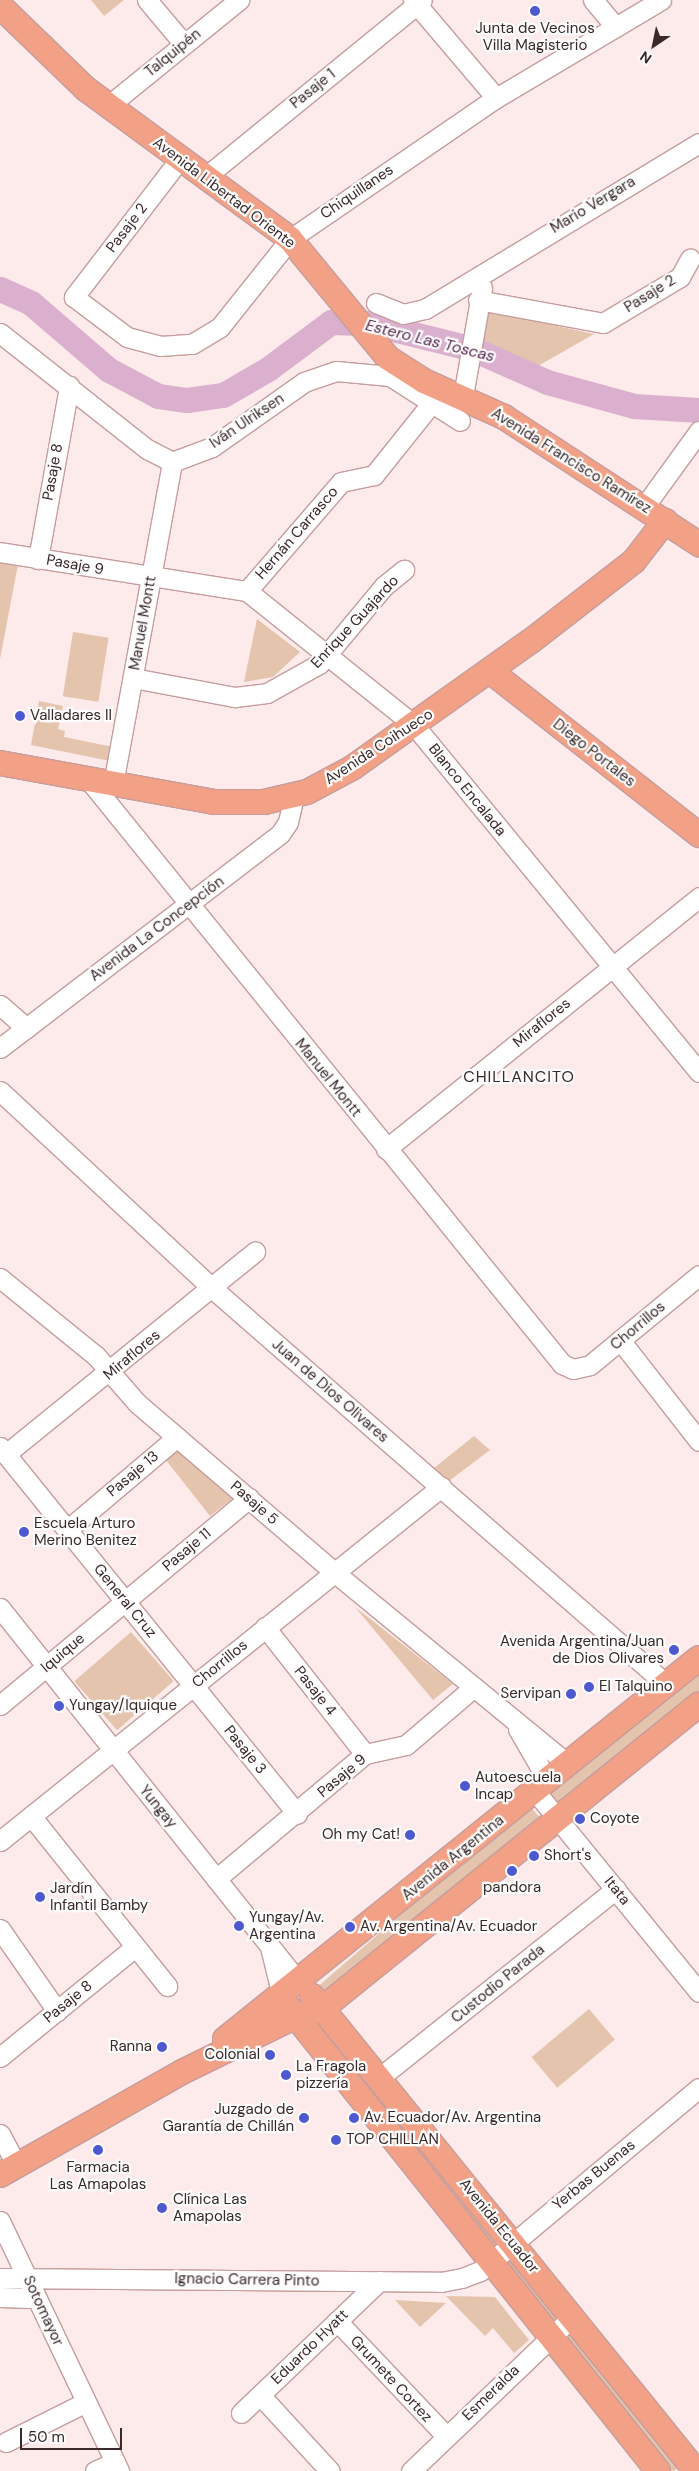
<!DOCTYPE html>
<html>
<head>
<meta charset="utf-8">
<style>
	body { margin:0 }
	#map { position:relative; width:699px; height:2471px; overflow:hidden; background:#fdeaea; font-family:"DM Sans",sans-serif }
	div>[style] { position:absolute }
	.green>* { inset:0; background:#e4c4ac; transform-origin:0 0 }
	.river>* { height:25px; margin:-12.5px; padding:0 12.5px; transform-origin:12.5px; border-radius:12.5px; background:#dab0ce }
	.roads { filter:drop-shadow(1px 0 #c69d9d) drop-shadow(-1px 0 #c69d9d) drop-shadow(0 1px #c69d9d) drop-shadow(0 -1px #c69d9d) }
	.minor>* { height:19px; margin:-9.5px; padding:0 9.5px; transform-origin:9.5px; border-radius:9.5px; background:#fff }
	.major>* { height:24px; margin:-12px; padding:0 12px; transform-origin:12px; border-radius:12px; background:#f2a186 }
	.dots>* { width:14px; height:14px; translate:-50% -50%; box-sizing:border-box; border:2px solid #fcfcfc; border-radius:50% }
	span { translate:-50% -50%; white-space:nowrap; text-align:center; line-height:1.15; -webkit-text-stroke:4.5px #fcfcfc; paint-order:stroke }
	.poi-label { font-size:15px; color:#392929 }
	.left { translate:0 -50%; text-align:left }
	.right { translate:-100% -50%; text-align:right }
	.street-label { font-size:15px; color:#392929 }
	.water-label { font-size:16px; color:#59274e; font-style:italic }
	.neighbourhood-label { font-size:16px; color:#392929; letter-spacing:1px }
	.north { position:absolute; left:629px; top:20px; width:50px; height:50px; -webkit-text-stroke:4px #fcfcfc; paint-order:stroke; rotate:214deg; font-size:14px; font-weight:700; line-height:20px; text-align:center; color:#392929 }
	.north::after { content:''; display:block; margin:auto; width:18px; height:22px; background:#392929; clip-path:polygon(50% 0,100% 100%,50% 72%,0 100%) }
	.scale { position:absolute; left:20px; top:2428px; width:102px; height:22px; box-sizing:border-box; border:2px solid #392929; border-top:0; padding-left:6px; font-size:15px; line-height:18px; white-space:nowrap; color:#392929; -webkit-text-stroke:4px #fcfcfc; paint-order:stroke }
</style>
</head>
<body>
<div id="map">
	<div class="green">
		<div style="clip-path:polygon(91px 0,124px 0,104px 16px)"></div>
		<div style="clip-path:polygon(484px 310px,594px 334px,538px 366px,478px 338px)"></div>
		<div style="clip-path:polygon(0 555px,19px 559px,0 659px)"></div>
		<div style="clip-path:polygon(257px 619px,300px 652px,273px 677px,244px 682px)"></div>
		<div style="left:73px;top:632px;width:36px;height:65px;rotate:9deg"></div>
		<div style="clip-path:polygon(39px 701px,63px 706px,58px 729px,65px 731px,64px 737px,113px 747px,110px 761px,31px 745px)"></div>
		<div style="clip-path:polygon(474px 1436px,490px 1450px,449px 1481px,434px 1468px)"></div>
		<div style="clip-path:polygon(178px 1446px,237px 1495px,210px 1516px,165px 1459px)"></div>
		<div style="clip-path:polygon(355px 1607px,453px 1684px,433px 1700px)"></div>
		<div style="left:131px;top:1632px;width:65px;height:75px;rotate:49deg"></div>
		<div style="clip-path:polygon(699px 1665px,699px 1691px,554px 1809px,541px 1791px)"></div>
		<div style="left:528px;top:1804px;width:21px;height:281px;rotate:49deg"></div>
		<div style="left:589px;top:2009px;width:40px;height:75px;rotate:50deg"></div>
		<div style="clip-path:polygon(395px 2123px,429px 2154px,561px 2317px,548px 2325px)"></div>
		<div style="clip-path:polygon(446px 2296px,495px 2297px,529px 2340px,514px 2353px,493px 2328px,485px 2336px)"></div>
		<div style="clip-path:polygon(395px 2300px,446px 2303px,420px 2327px)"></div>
		<div style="clip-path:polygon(569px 2327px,683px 2465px,674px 2471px,662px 2471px,554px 2340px)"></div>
	</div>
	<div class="river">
		<div style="left:0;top:289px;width:34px;rotate:24deg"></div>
		<div style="left:31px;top:303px;width:103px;rotate:40.7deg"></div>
		<div style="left:109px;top:370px;width:55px;rotate:28deg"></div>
		<div style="left:158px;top:396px;width:29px;rotate:8deg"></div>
		<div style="left:187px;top:400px;width:36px;rotate:-8deg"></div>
		<div style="left:223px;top:395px;width:52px;rotate:-30deg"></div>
		<div style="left:268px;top:369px;width:79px;rotate:-36.7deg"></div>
		<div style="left:331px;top:322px;width:38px;rotate:2deg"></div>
		<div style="left:369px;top:323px;width:107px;rotate:14deg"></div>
		<div style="left:473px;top:349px;width:81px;rotate:24deg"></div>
		<div style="left:547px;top:382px;width:90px;rotate:15.4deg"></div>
		<div style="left:634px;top:406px;width:65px;rotate:3.5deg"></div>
	</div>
	<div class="roads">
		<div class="minor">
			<div style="left:147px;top:0;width:57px;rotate:49.9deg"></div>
			<div style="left:413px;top:0;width:128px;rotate:49.7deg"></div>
			<div style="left:593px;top:0;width:35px;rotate:50deg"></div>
			<div style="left:108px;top:106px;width:169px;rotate:-39deg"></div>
			<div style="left:179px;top:160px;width:173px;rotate:127.5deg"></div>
			<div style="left:74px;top:297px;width:66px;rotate:37deg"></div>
			<div style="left:127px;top:337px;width:34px;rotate:15deg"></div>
			<div style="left:160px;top:346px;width:32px;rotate:-4deg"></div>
			<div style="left:192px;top:344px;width:33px;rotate:-31deg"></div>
			<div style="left:220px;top:327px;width:112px;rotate:-51.5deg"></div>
			<div style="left:290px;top:239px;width:250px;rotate:-34.4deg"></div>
			<div style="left:496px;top:98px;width:192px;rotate:-30.7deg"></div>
			<div style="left:204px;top:178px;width:281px;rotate:-39.2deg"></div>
			<div style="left:478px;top:300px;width:127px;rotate:10.4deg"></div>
			<div style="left:603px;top:323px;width:90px;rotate:-30.9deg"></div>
			<div style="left:680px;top:277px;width:21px;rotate:-61deg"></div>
			<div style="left:376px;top:303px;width:29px;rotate:22deg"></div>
			<div style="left:403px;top:314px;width:23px;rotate:-13deg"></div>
			<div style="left:425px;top:309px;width:320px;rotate:-31.2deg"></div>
			<div style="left:0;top:333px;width:187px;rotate:38.3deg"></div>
			<div style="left:147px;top:449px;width:28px;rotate:27deg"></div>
			<div style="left:172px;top:462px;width:43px;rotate:-20.6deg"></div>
			<div style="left:212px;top:447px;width:113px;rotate:-35.2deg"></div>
			<div style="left:304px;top:382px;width:34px;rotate:-19deg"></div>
			<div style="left:336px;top:371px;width:54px;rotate:5.3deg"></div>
			<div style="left:390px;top:376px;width:83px;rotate:32.7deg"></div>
			<div style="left:463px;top:396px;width:110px;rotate:-80deg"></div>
			<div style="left:644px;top:507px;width:94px;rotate:-54.1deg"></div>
			<div style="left:0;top:552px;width:250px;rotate:9deg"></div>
			<div style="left:247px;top:591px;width:214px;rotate:38.7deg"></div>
			<div style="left:414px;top:725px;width:449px;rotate:50.6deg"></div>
			<div style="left:38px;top:559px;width:176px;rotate:-79.8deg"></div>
			<div style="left:247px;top:591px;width:144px;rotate:-49.2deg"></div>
			<div style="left:341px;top:482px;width:34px;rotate:-12deg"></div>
			<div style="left:374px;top:475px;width:95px;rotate:-51.4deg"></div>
			<div style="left:133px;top:678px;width:104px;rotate:10.6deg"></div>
			<div style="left:235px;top:697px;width:32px;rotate:-7deg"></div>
			<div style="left:267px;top:693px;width:60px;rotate:-29.1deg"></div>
			<div style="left:319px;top:664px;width:102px;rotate:-50.2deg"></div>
			<div style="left:384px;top:586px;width:26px;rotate:-39deg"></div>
			<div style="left:89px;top:780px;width:752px;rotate:50.99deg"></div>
			<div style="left:562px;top:1364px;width:12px;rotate:24deg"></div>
			<div style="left:573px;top:1369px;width:17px;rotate:-13deg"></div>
			<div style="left:590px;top:1365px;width:141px;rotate:-39.5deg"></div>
			<div style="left:113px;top:784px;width:327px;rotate:-79.6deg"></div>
			<div style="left:0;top:1005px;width:35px;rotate:41deg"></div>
			<div style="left:0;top:1048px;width:352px;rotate:-37.4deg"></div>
			<div style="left:280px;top:834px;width:14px;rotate:-56deg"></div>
			<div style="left:288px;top:822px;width:27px;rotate:-77deg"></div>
			<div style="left:0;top:1091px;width:289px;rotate:42.9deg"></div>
			<div style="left:212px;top:1288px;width:602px;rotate:41.1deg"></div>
			<div style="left:386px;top:1149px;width:402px;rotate:-38.8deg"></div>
			<div style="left:0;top:1278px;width:124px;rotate:39.1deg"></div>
			<div style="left:96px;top:1356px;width:62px;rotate:48.9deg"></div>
			<div style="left:137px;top:1403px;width:260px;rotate:40.6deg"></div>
			<div style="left:334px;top:1572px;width:303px;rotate:39.4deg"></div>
			<div style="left:620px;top:1340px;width:128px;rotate:52deg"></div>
			<div style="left:0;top:1447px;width:472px;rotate:51deg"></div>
			<div style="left:6px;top:1454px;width:321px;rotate:-39.1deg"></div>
			<div style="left:67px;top:1530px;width:144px;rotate:-40.2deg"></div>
			<div style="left:0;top:1608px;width:479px;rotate:51.4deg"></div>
			<div style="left:265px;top:1627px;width:162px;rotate:51.8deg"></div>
			<div style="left:0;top:1705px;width:324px;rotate:-39.7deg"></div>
			<div style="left:518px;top:1729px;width:60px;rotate:60deg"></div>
			<div style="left:535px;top:1791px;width:259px;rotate:50.8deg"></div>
			<div style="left:31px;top:1816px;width:218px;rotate:51.3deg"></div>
			<div style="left:0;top:1841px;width:566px;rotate:-38.75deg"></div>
			<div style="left:216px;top:1879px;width:194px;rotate:-40deg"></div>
			<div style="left:365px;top:1754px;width:42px;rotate:-12.4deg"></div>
			<div style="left:406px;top:1745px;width:89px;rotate:-40.5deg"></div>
			<div style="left:0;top:1929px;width:100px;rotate:55.2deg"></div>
			<div style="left:270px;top:1947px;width:50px;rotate:76.2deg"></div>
			<div style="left:0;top:2057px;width:174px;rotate:-39.2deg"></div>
			<div style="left:379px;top:2078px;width:303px;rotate:-38.6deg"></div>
			<div style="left:0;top:2134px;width:36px;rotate:62deg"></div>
			<div style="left:0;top:2221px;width:277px;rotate:64.5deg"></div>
			<div style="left:0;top:2278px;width:441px;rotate:0.5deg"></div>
			<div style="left:441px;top:2282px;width:21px;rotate:-11deg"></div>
			<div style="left:462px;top:2278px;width:19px;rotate:-21deg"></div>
			<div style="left:480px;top:2271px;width:285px;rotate:-39.9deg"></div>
			<div style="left:0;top:2297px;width:36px;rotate:2deg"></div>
			<div style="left:337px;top:2321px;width:158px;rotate:46.5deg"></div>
			<div style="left:260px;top:2395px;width:103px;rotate:47.4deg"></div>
			<div style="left:241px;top:2413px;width:191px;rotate:-43.7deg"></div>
			<div style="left:6px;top:2442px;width:89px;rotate:-26.6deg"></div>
			<div style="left:95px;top:2471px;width:22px;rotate:-24deg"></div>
			<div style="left:411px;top:2471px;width:224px;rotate:-43.7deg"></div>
		</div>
		<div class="major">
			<div style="left:0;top:6px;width:120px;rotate:44deg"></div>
			<div style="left:86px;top:89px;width:253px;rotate:36.3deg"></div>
			<div style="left:290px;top:239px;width:154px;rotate:50.5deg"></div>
			<div style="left:388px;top:358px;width:43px;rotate:32.6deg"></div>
			<div style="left:424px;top:381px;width:88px;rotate:24.2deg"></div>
			<div style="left:504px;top:417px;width:233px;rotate:33.1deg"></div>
			<div style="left:490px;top:671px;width:266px;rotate:38.1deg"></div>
			<div style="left:0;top:763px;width:218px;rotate:10.3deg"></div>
			<div style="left:214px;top:802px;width:50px"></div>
			<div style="left:264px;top:802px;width:44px;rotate:-13.1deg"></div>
			<div style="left:307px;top:792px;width:51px;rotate:-28.1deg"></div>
			<div style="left:352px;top:768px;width:219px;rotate:-35.4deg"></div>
			<div style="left:531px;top:641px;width:130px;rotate:-37.8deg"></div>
			<div style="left:634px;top:561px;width:51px;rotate:-52.2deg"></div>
			<div style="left:312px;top:1996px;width:611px;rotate:51.05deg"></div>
			<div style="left:286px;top:2004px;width:597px;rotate:51.46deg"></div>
			<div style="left:225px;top:2039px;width:608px;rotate:-38.79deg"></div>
			<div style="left:0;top:2175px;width:209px;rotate:-29.5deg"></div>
			<div style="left:182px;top:2072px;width:123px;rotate:-26.1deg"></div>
			<div style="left:292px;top:2018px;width:33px;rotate:-18deg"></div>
			<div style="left:323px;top:2008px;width:483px;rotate:-38.9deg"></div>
		</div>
	</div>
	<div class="dots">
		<div style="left:535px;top:11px;background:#4f59cf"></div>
		<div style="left:20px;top:716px;background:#4f59cf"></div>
		<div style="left:24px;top:1532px;background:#4f59cf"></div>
		<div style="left:674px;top:1650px;background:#4f59cf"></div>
		<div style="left:589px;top:1687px;background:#4f59cf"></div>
		<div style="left:571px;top:1694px;background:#4f59cf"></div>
		<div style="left:59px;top:1706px;background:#4f59cf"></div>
		<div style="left:465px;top:1786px;background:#4f59cf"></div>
		<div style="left:580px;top:1819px;background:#4f59cf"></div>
		<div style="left:410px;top:1835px;background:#4f59cf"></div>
		<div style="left:534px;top:1856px;background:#4f59cf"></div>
		<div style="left:512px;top:1871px;background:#4f59cf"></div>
		<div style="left:40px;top:1897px;background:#4f59cf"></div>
		<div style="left:239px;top:1926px;background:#4f59cf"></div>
		<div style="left:350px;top:1927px;background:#4f59cf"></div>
		<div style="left:162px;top:2047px;background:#4f59cf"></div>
		<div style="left:270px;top:2055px;background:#4f59cf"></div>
		<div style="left:286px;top:2075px;background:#4f59cf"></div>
		<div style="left:304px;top:2118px;background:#4f59cf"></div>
		<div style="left:354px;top:2118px;background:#4f59cf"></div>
		<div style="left:336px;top:2140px;background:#4f59cf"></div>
		<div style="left:98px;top:2150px;background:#4f59cf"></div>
		<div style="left:162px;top:2208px;background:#4f59cf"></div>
	</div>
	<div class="poi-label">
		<span style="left:535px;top:37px">Junta de Vecinos<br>Villa Magisterio</span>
		<span class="left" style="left:30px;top:716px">Valladares II</span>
		<span class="left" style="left:34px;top:1532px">Escuela Arturo<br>Merino Benitez</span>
		<span class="right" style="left:664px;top:1650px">Avenida Argentina/Juan<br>de Dios Olivares</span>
		<span class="left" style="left:599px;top:1687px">El Talquino</span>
		<span class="right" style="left:561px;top:1694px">Servipan</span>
		<span class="left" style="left:69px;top:1706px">Yungay/Iquique</span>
		<span class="left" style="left:475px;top:1786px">Autoescuela<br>Incap</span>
		<span class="left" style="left:590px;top:1819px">Coyote</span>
		<span class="right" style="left:400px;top:1835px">Oh my Cat!</span>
		<span class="left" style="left:544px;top:1856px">Short's</span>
		<span class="left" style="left:50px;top:1897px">Jardín<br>Infantil Bamby</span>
		<span style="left:512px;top:1888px">pandora</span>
		<span class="left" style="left:249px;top:1926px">Yungay/Av.<br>Argentina</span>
		<span class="left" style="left:360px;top:1927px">Av. Argentina/Av. Ecuador</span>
		<span class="right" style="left:152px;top:2047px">Ranna</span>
		<span class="right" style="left:260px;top:2055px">Colonial</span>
		<span class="left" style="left:296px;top:2075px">La Fragola<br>pizzería</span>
		<span class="right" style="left:294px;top:2118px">Juzgado de<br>Garantía de Chillán</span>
		<span class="left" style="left:364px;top:2118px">Av. Ecuador/Av. Argentina</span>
		<span class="left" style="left:346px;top:2140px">TOP CHILLAN</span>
		<span style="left:98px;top:2176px">Farmacia<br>Las Amapolas</span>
		<span class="left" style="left:173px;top:2208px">Clínica Las<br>Amapolas</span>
	</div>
	<div class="street-label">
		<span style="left:173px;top:53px;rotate:-39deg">Talquipén</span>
		<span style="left:313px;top:89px;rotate:-39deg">Pasaje 1</span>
		<span style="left:357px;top:192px;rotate:-34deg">Chiquillanes</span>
		<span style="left:224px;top:193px;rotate:37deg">Avenida Libertad Oriente</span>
		<span style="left:593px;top:205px;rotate:-31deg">Mario Vergara</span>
		<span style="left:127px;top:228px;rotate:-53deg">Pasaje 2</span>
		<span style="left:650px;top:294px;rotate:-32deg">Pasaje 2</span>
		<span style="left:247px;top:421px;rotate:-34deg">Iván Ulriksen</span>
		<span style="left:571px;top:461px;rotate:32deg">Avenida Francisco Ramírez</span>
		<span style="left:53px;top:472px;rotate:-80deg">Pasaje 8</span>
		<span style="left:297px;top:533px;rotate:-49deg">Hernán Carrasco</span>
		<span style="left:75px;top:565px;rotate:10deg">Pasaje 9</span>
		<span style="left:355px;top:622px;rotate:-47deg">Enrique Guajardo</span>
		<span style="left:143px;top:623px;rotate:-80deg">Manuel Montt</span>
		<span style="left:379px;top:747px;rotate:-33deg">Avenida Coihueco</span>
		<span style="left:594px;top:753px;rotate:38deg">Diego Portales</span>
		<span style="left:467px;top:790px;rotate:51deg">Blanco Encalada</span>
		<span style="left:157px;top:929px;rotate:-37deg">Avenida La Concepción</span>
		<span style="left:542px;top:1023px;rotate:-39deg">Miraflores</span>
		<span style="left:328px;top:1078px;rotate:51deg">Manuel Montt</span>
		<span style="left:638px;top:1326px;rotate:-40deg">Chorrillos</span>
		<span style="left:132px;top:1355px;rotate:-40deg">Miraflores</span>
		<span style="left:330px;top:1391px;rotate:41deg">Juan de Dios Olivares</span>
		<span style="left:133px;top:1474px;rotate:-40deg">Pasaje 13</span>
		<span style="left:254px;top:1503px;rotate:41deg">Pasaje 5</span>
		<span style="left:187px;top:1550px;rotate:-40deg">Pasaje 11</span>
		<span style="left:125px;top:1601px;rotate:51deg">General Cruz</span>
		<span style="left:63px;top:1653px;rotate:-40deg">Iquique</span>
		<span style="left:220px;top:1664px;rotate:-39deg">Chorrillos</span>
		<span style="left:315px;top:1691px;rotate:52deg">Pasaje 4</span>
		<span style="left:245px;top:1750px;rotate:51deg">Pasaje 3</span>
		<span style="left:342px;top:1776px;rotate:-40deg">Pasaje 9</span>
		<span style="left:158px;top:1807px;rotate:51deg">Yungay</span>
		<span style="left:453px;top:1858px;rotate:-39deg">Avenida Argentina</span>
		<span style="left:617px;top:1891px;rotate:51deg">Itata</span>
		<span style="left:498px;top:1984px;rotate:-39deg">Custodio Parada</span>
		<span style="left:68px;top:2002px;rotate:-39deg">Pasaje 8</span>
		<span style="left:594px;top:2175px;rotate:-39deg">Yerbas Buenas</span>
		<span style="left:499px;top:2226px;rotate:51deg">Avenida Ecuador</span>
		<span style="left:247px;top:2280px;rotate:1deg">Ignacio Carrera Pinto</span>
		<span style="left:43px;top:2311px;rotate:65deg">Sotomayor</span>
		<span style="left:310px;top:2347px;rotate:-44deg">Eduardo Hyatt</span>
		<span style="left:391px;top:2379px;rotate:47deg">Grumete Cortez</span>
		<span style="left:491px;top:2393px;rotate:-44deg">Esmeralda</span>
	</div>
	<div class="water-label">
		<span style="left:430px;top:341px;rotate:14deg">Estero Las Toscas</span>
	</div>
	<div class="neighbourhood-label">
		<span style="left:519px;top:1077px">CHILLANCITO</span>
	</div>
	<div class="north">N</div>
	<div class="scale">50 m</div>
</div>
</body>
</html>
